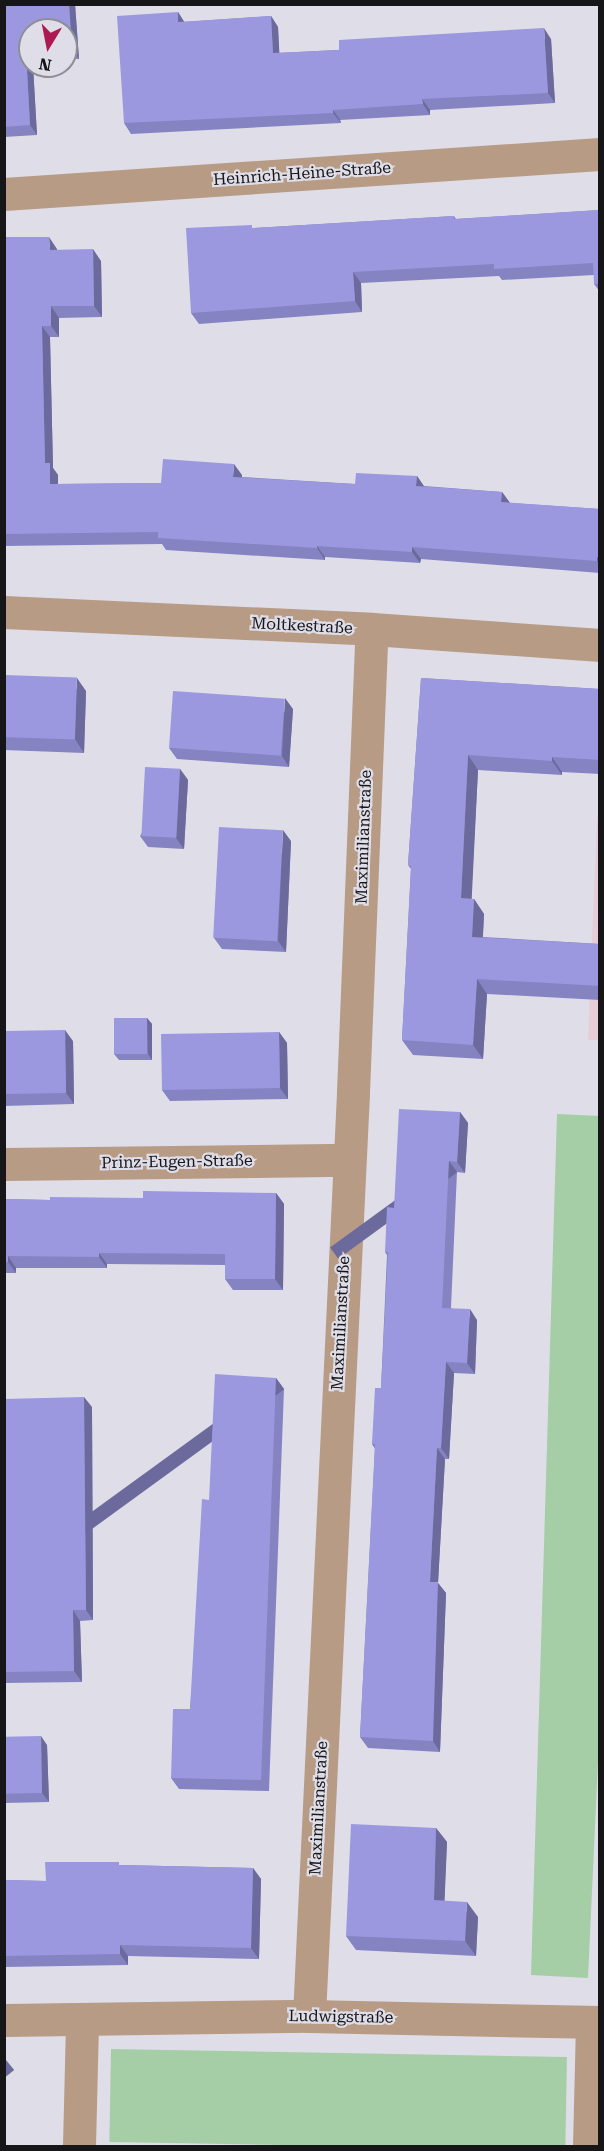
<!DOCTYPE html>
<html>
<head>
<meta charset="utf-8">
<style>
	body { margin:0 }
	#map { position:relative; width:604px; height:2151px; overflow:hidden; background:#dfdee8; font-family:"Roboto Serif",serif }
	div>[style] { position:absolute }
	.education>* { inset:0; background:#e6ced8 }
	.green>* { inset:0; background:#a5cea6; transform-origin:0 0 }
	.minor>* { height:33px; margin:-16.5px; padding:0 16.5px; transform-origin:16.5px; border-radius:16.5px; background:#b79b84 }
	.wall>* { inset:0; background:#8583c1 }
	.shaded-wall>* { inset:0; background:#6c6a9d; transform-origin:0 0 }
	.building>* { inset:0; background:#9b98e0; transform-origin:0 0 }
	span { translate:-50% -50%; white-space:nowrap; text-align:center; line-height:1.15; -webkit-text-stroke:4.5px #dfdee8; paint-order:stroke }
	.street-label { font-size:16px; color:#161619 }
	.frame { position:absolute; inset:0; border:6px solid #161619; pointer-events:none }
	.north { position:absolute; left:18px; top:18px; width:60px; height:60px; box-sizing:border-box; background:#dfdee8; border:2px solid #8f8e95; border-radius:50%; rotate:190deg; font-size:16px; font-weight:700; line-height:24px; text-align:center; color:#161619 }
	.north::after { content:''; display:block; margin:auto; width:21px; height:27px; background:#ab1a51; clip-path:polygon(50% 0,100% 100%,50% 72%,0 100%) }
</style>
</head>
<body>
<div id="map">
	<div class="education">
		<div style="clip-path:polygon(597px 817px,600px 817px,600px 1040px,588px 1040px)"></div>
	</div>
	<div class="green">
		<div style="clip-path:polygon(557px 1114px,600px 1116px,600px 1719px,588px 1978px,531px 1975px)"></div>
		<div style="left:111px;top:2049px;width:456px;height:93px;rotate:1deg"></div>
	</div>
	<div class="minor">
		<div style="left:4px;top:194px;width:597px;rotate:-3.84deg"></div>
		<div style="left:4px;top:612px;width:368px;rotate:2.6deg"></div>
		<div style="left:372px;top:629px;width:229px;rotate:4deg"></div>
		<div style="left:4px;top:1164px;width:345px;rotate:-0.7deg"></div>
		<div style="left:309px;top:2016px;width:925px;rotate:-87.27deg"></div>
		<div style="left:353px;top:1092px;width:463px;rotate:-87.7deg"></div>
		<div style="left:4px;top:2020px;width:305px;rotate:-0.8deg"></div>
		<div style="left:309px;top:2016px;width:291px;rotate:1.2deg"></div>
		<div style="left:79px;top:2146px;width:126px;rotate:-88.6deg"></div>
		<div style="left:589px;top:2146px;width:124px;rotate:-88.6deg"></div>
	</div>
	<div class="wall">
		<div style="clip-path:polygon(4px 4px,75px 4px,79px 59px,66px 59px,66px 30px,30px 30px,30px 66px,33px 66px,37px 135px,4px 137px)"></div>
		<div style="clip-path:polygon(178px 12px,184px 22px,271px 16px,278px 27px,279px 53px,551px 39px,555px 103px,430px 110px,430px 115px,340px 120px,341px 123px,131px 134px,124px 123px)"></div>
		<div style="clip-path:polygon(600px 210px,600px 292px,594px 284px,594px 275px,502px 280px,499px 276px,361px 283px,362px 312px,199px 324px,191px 313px,254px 228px,454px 216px,456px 219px)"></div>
		<div style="clip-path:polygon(4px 237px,57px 249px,57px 250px,101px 261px,102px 317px,59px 318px,59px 337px,50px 337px,53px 468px,58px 475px,58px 484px,161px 483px,242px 475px,242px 477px,355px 484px,417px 476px,424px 486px,502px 492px,510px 503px,600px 509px,600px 573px,421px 559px,420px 563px,325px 557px,325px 560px,166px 550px,162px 544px,4px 546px)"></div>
		<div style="clip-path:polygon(4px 675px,86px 691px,84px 753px,4px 750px)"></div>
		<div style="clip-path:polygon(421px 678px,600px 689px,600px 774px,562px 772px,562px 775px,478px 770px,471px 899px,474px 899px,484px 914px,483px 937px,600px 944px,600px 1000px,487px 994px,483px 1059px,413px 1055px,402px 1040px,411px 869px,408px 865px)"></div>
		<div style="clip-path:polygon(293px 709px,289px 767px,177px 759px,169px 748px)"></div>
		<div style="clip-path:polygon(180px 769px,188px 780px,184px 849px,148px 847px,140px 836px)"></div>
		<div style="clip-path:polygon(291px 841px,286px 952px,222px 949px,214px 938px)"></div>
		<div style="clip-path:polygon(147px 1018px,152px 1024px,152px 1060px,119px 1060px,114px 1054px)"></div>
		<div style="clip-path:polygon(4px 1031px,73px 1041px,74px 1104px,4px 1106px)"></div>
		<div style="clip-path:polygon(279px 1032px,287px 1043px,288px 1099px,170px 1101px,162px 1090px)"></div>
		<div style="clip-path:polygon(460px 1112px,468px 1123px,465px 1173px,457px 1172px,451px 1308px,477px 1320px,475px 1374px,454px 1373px,449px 1459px,445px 1459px,438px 1583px,446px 1593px,440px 1752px,368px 1748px,360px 1737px,375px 1449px,372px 1444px,381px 1388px,387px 1255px,385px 1252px,394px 1208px)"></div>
		<div style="clip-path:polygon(276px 1193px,284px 1204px,283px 1290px,233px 1290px,225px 1279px,225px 1265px,107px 1264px,107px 1268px,16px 1268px,16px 1273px,4px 1273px,4px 1199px,50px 1200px,143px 1198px)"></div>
		<div style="clip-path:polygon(276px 1378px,284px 1389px,269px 1791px,179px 1789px,171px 1778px,190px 1709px,209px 1500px)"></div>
		<div style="clip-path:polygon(4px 1399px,92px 1407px,93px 1620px,80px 1621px,82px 1682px,4px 1683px)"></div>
		<div style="clip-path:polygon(4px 1737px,47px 1745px,49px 1802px,4px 1803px)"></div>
		<div style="clip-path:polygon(436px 1828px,447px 1842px,444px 1901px,478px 1917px,476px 1956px,356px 1950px,346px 1936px)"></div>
		<div style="clip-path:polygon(121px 1865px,253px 1868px,261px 1879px,259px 1959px,128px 1956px,128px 1965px,4px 1967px,4px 1880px,46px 1881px)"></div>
	</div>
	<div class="shaded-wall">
		<div style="clip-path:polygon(69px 4px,75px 4px,79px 59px,72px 48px)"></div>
		<div style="clip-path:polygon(178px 12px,185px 23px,178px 22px)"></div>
		<div style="clip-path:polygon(271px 16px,278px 27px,280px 64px,273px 53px)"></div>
		<div style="clip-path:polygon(544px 28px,551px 39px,555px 103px,548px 93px)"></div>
		<div style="clip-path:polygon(26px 51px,30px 58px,30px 66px,33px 66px,37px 135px,30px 125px)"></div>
		<div style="clip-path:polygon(422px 99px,430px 110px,430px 115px,423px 104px)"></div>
		<div style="clip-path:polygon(333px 110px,340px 120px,341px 123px,333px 113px)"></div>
		<div style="clip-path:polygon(49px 237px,57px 249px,58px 262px,50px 250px)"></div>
		<div style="clip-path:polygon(93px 249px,101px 261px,102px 317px,94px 306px)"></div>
		<div style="clip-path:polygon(353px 272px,361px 283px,362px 312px,355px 301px)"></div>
		<div style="clip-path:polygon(51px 306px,59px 318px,59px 337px,51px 326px)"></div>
		<div style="clip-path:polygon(42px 326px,50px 337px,53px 468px,58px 475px,58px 496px,50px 484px,45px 463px)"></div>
		<div style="clip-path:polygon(234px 464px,242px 475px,241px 488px,233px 477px)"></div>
		<div style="clip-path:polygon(417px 476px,425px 488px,416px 486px)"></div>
		<div style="clip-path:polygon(502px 492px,510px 503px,501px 502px)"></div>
		<div style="clip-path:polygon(317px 546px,325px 557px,325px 560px,317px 548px)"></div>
		<div style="clip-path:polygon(412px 547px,421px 559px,420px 563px,412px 552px)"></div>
		<div style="clip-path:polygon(597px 557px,600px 560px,600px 565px,597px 561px)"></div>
		<div style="clip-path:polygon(77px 678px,86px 691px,84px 753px,75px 739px)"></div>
		<div style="clip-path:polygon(285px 698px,293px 709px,289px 767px,282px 756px)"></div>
		<div style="clip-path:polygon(468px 755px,478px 770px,471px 913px,461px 898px)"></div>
		<div style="clip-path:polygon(552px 757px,562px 772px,562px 775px,552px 761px)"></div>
		<div style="clip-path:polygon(180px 769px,188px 780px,184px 849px,176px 838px)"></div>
		<div style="clip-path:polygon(283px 830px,291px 841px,286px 952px,278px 941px)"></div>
		<div style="clip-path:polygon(474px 899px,484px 914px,482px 951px,472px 937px)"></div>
		<div style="clip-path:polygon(477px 979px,487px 994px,483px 1059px,473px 1045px)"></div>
		<div style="clip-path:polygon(147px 1018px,152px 1024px,152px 1060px,148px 1054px)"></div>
		<div style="clip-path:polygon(65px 1030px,73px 1041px,74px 1104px,66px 1093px)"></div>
		<div style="clip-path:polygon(279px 1032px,287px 1043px,288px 1099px,280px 1088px)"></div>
		<div style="clip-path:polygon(460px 1112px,468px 1123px,465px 1173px,457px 1162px)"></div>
		<div style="left:449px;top:1161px;width:14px;height:147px;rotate:54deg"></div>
		<div style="clip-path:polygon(276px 1193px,284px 1204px,283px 1290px,275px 1279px)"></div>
		<div style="clip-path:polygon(99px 1253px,107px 1264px,107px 1268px,99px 1257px)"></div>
		<div style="clip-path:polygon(8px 1256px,16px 1268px,16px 1273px,8px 1262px)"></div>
		<div style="clip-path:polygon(470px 1309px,477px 1320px,475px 1374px,467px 1363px)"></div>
		<div style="clip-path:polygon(446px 1362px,454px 1373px,449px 1459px,441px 1448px)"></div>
		<div style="left:276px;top:1378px;width:14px;height:402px;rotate:54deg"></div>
		<div style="clip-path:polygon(84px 1397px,92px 1407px,93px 1620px,86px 1610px)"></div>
		<div style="clip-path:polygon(437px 1448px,445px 1459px,438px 1583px,446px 1593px,440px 1752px,433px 1741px,430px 1582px)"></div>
		<div style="clip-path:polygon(73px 1610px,80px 1621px,82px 1682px,74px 1671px)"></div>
		<div style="clip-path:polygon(41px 1736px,47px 1745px,49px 1802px,42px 1793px)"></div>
		<div style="clip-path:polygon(436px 1828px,447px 1842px,444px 1915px,434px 1900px)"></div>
		<div style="clip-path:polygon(253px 1868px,261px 1879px,259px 1959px,251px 1948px)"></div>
		<div style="clip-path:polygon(467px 1902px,478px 1917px,476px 1956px,465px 1941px)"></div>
		<div style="clip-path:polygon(120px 1945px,128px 1956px,128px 1965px,120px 1954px)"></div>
		<div style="left:6px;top:2060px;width:13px;height:86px;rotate:51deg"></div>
	</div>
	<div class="building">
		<div style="clip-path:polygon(4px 4px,69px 4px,72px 48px,66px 49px,66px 30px,30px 30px,30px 51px,26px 51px,30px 125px,4px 127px)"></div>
		<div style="clip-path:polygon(178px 12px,178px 22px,271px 16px,273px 53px,339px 50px,339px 40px,544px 28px,548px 93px,422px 99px,423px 104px,333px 110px,333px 113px,124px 123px,117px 16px)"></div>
		<div style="clip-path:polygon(600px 210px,600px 284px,594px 284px,593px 263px,494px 269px,494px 264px,353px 272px,355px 301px,191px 313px,186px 228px,252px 225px,252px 228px,454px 216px,454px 219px)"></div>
		<div style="clip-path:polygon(4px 237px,49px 237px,50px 250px,93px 249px,94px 306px,51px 306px,51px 326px,42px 326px,45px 463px,50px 463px,50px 484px,161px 483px,163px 459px,234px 464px,233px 477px,355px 484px,356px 473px,417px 476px,416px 486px,502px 492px,501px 502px,600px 509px,600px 557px,597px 557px,597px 561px,412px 547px,412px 552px,317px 546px,317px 548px,158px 538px,158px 532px,4px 534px)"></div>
		<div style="left:4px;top:675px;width:73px;height:62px;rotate:2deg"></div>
		<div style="clip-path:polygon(421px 678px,600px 689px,600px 760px,552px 757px,552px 761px,468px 755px,461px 898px,474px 899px,472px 937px,600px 944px,600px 986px,477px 979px,473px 1045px,402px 1040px,411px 866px,408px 865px)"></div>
		<div style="left:173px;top:691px;width:112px;height:57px;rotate:4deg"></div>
		<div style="left:145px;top:767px;width:35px;height:69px;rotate:3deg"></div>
		<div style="left:219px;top:827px;width:64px;height:111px;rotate:3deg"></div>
		<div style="left:114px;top:1018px;width:33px;height:36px"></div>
		<div style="left:65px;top:1030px;width:63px;height:61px;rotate:89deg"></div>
		<div style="left:279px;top:1032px;width:56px;height:118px;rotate:89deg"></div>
		<div style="clip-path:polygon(399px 1109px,460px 1112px,457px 1162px,449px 1161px,442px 1308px,470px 1309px,467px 1363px,446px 1362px,441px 1448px,437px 1448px,430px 1582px,438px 1582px,433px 1741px,360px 1737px,375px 1444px,372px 1444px,375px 1388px,381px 1388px,388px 1252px,385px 1252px,387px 1207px,394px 1208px)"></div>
		<div style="clip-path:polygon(143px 1191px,276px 1193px,275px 1279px,225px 1279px,225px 1254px,99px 1253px,99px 1257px,8px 1256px,8px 1262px,4px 1262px,4px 1199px,50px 1200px,50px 1197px,143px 1198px)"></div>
		<div style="clip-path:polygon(215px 1374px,276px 1378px,261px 1780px,171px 1778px,173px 1709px,190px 1709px,202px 1499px,209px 1500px)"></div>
		<div style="clip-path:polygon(84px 1397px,86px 1610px,73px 1610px,74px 1671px,4px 1672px,4px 1399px)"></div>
		<div style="left:41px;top:1736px;width:57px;height:37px;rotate:89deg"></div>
		<div style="clip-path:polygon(351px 1824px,436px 1828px,434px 1900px,467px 1902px,465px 1941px,346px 1936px)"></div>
		<div style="clip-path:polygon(45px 1862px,119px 1862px,119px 1865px,253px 1868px,251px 1948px,120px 1945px,120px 1954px,4px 1956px,4px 1880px,46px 1881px)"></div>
		<div style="clip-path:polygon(600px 1873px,600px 1913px,598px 1913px)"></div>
		<div style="clip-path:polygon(4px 2060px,6px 2060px,5px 2146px,4px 2146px)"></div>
	</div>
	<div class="street-label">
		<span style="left:302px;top:174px;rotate:-4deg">Heinrich-Heine-Straße</span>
		<span style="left:302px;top:626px;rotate:3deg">Moltkestraße</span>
		<span style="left:364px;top:837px;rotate:-88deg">Maximilianstraße</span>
		<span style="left:177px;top:1162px;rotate:-1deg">Prinz-Eugen-Straße</span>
		<span style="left:341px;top:1323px;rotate:-87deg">Maximilianstraße</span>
		<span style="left:319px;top:1808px;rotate:-87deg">Maximilianstraße</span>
		<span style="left:341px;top:2017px;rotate:1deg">Ludwigstraße</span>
	</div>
	<div class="frame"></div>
	<div class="north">N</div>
</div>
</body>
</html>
